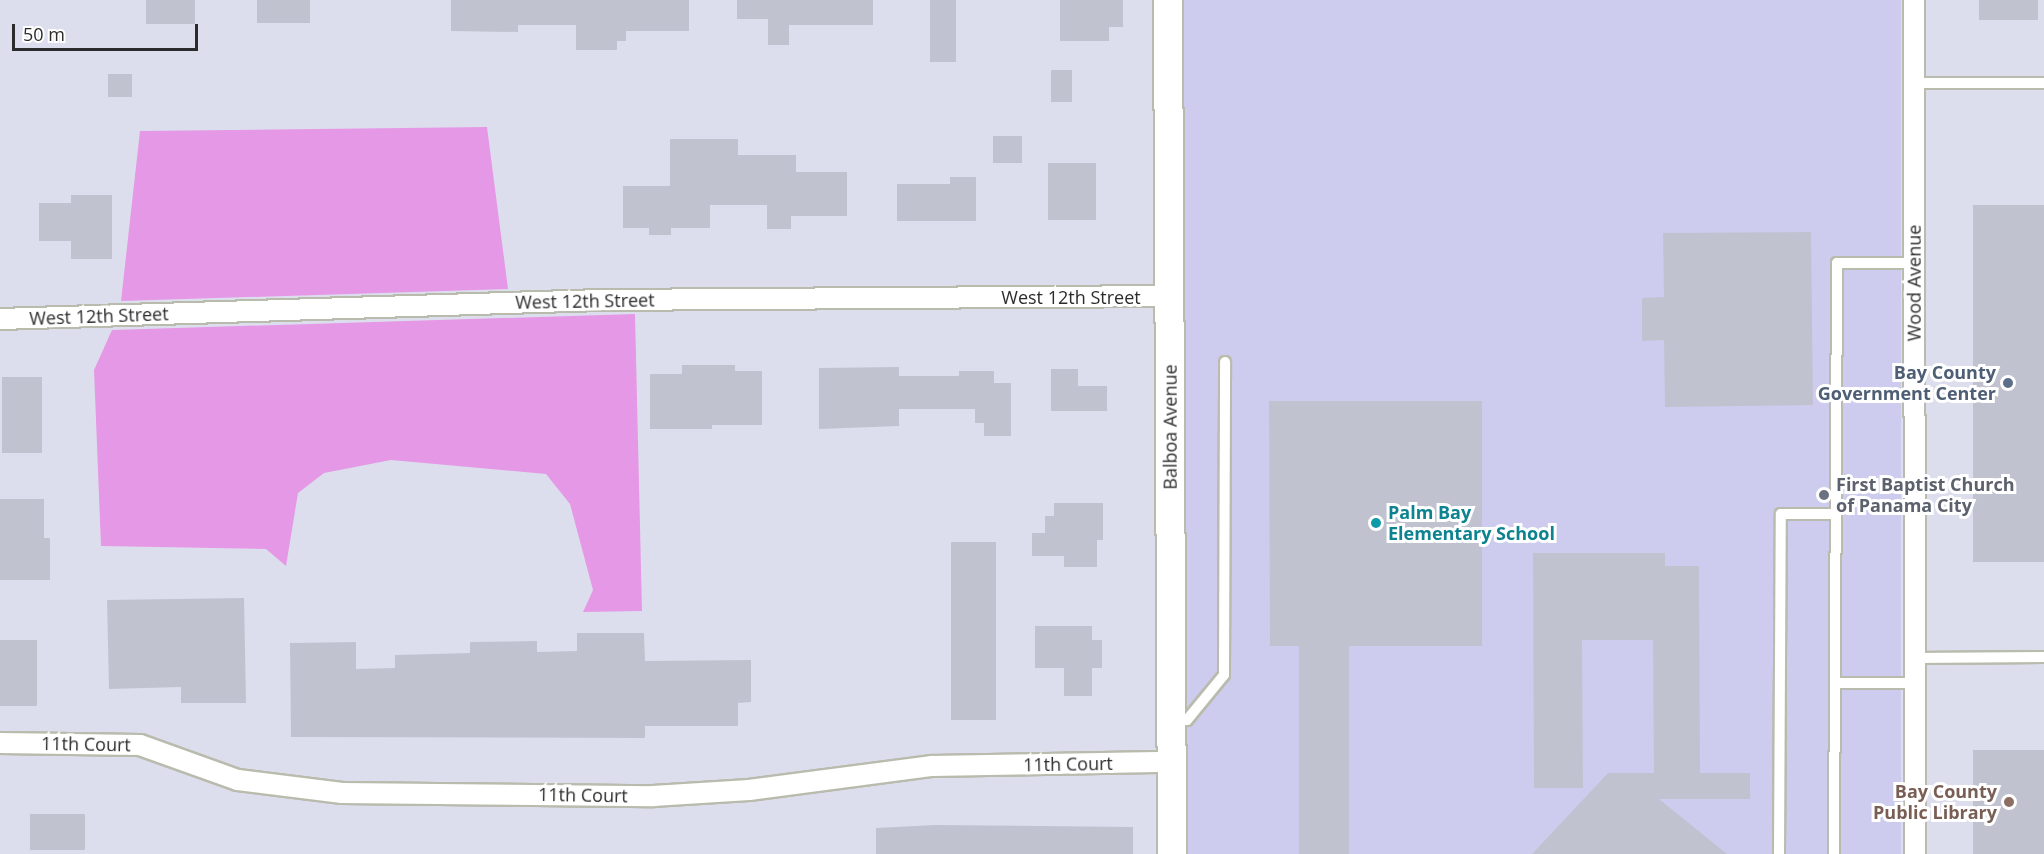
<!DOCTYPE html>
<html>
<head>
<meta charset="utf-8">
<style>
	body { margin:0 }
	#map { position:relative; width:2044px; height:854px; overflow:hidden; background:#dddeed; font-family:"Open Sans",sans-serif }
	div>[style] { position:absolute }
	.education>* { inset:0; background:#cdccef; transform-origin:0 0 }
	.green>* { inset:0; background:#e598e5 }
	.building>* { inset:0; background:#c1c2d0; transform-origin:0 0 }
	.roads { filter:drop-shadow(2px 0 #b9bbad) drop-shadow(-2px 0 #b9bbad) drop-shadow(0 2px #b9bbad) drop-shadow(0 -2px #b9bbad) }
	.lane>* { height:10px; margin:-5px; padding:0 5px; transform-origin:5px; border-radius:5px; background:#fff }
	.street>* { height:20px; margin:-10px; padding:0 10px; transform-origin:10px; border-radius:10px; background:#fff }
	.secondary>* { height:28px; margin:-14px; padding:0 14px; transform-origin:14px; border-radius:14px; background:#fff }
	.dots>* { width:16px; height:16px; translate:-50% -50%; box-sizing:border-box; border:3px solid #fff; border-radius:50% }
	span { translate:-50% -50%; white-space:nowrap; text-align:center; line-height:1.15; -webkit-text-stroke:6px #fff; paint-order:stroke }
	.street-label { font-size:18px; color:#2b2b2b }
	.service-label { font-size:18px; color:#4e5e75; font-weight:700 }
	.right { translate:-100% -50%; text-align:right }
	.worship-label { font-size:18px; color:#5b616d; font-weight:700 }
	.left { translate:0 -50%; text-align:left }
	.culture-label { font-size:18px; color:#0d838f; font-weight:700 }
	.education-label { font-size:18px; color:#785e54; font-weight:700 }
	.scale { position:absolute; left:12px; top:24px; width:186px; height:27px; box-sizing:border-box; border:3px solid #2b2b2b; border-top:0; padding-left:8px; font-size:18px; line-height:21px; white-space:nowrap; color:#2b2b2b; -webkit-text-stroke:4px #fff; paint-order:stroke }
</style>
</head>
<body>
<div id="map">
	<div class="education">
		<div style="left:1182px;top:0;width:719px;height:854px"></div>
	</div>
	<div class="green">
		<div style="clip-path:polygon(487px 127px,508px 289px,121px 301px,140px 131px)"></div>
		<div style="clip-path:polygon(635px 314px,642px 611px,583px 612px,593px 590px,570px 504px,546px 474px,391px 460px,324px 473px,298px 493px,286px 566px,266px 549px,101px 546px,94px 370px,112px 330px)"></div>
	</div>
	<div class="building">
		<div style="left:146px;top:0;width:49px;height:24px"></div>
		<div style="left:257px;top:0;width:53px;height:23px"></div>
		<div style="clip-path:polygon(451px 0,689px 0,689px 31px,626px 31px,626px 41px,617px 41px,617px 50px,576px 50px,576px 25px,518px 25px,518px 32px,451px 31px)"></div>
		<div style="clip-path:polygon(737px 0,873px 0,873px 25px,789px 25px,789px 45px,768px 45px,768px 19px,737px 19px)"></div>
		<div style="left:930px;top:0;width:26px;height:62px"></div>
		<div style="clip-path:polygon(1060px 0,1123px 0,1123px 27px,1109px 27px,1109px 41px,1060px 41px)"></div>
		<div style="left:1979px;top:0;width:59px;height:20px"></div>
		<div style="left:1051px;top:70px;width:21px;height:32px"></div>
		<div style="left:108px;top:74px;width:24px;height:23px"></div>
		<div style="left:993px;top:136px;width:29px;height:27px"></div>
		<div style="clip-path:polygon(670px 139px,738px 139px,738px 155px,796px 155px,796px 172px,847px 172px,847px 216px,791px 216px,791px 229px,767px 229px,767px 205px,710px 205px,710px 228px,671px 228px,671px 235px,649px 235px,649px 228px,623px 228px,623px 186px,670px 186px)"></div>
		<div style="left:1048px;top:163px;width:48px;height:57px"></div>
		<div style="clip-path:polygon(950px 177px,976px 177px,976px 221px,897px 221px,897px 184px,950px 184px)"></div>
		<div style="clip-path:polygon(71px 195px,112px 195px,112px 259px,71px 259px,71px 241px,39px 241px,39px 203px,71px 203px)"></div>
		<div style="left:1973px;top:205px;width:71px;height:357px"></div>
		<div style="clip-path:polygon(1811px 232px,1813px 405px,1665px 407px,1664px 340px,1642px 341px,1642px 298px,1664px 297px,1663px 233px)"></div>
		<div style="clip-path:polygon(682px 365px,735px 365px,735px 371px,762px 371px,762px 425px,712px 425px,712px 429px,650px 429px,650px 374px,682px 374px)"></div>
		<div style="clip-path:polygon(899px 367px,899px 376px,959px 376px,959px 371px,994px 371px,994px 383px,1011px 383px,1011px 436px,984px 436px,984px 423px,975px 423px,975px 409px,899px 409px,899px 426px,819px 429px,819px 368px)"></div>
		<div style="clip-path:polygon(1051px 369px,1078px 369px,1078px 386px,1107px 386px,1107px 411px,1051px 411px)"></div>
		<div style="left:2px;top:377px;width:40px;height:76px"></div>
		<div style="clip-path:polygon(1269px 401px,1482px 401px,1482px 646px,1349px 646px,1349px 854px,1299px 854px,1299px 646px,1270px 646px)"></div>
		<div style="clip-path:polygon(0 499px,44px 499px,44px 538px,50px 538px,50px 580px,0 580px)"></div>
		<div style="clip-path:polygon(1054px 503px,1103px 503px,1103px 540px,1097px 540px,1097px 567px,1064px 567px,1064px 556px,1032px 556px,1032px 533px,1045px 533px,1045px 516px,1054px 516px)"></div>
		<div style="left:951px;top:542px;width:45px;height:178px"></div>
		<div style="clip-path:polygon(1533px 553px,1665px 553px,1665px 566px,1699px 566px,1700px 773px,1750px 773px,1750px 799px,1659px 799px,1727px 854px,1532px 854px,1608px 773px,1654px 773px,1653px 640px,1582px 640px,1583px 788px,1534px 788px)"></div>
		<div style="clip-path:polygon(244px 598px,246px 703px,181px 703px,181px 687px,109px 689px,107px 600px)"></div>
		<div style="clip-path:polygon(1035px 626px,1092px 626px,1092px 640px,1102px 640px,1102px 668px,1092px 668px,1092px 696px,1064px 696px,1064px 668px,1035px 668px)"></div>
		<div style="clip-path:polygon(577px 633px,644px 633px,645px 661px,751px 660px,751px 702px,738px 703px,738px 726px,645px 726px,645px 738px,291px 737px,290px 643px,356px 642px,356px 669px,395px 668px,395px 655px,470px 653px,470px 642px,537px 641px,537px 652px,577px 651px)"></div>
		<div style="left:0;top:640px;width:37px;height:66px"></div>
		<div style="left:1973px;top:750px;width:71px;height:104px"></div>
		<div style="left:30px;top:814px;width:55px;height:36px"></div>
		<div style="clip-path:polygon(935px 825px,1133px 827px,1133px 854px,876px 854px,876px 828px)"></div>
	</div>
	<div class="roads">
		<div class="lane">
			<div style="left:1914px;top:83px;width:130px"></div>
			<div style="left:1914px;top:658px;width:130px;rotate:-0.4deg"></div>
			<div style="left:1835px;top:683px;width:79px"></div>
			<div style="left:1172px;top:721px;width:15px;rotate:-4deg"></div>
			<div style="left:1187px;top:720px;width:58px;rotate:-50.6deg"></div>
			<div style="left:1224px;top:675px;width:313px;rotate:-89.8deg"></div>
			<div style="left:1779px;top:854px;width:340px;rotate:-89.7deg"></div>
			<div style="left:1781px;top:514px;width:55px"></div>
			<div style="left:1834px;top:854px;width:591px;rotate:-89.71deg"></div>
			<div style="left:1837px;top:263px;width:77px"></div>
		</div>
		<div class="street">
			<div style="left:1914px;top:0;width:854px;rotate:89.93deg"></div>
			<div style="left:0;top:319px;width:601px;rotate:-1.81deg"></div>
			<div style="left:601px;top:300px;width:569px;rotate:-0.4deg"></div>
			<div style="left:0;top:743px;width:140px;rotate:0.8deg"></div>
			<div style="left:140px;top:745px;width:104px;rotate:19.7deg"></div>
			<div style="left:238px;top:780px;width:105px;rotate:7.1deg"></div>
			<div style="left:342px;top:793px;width:311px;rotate:0.6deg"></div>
			<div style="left:653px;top:796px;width:96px;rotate:-3.6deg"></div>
			<div style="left:749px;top:790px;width:185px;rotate:-7.5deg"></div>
			<div style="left:932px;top:766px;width:240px;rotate:-1deg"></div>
		</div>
		<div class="secondary">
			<div style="left:1168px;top:0;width:854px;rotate:89.73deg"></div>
		</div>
	</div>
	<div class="dots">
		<div style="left:2008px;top:383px;background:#5c6f8a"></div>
		<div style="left:1824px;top:495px;background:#6b7280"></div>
		<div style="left:1376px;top:523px;background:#0f9aa8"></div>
		<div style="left:2009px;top:802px;background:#8d6e63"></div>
	</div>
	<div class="street-label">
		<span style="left:1914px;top:283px;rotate:-90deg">Wood Avenue</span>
		<span style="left:1071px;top:297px">West 12th Street</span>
		<span style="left:585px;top:301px;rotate:-1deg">West 12th Street</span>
		<span style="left:99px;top:316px;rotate:-2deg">West 12th Street</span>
		<span style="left:1170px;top:427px;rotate:-90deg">Balboa Avenue</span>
		<span style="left:86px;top:744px;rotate:1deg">11th Court</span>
		<span style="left:1068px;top:764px;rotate:-1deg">11th Court</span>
		<span style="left:583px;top:795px;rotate:1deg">11th Court</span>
	</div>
	<div class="service-label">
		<span class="right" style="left:1996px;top:383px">Bay County<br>Government Center</span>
	</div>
	<div class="worship-label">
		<span class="left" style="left:1836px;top:495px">First Baptist Church<br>of Panama City</span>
	</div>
	<div class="culture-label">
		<span class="left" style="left:1388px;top:523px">Palm Bay<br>Elementary School</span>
	</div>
	<div class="education-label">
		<span class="right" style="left:1997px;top:802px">Bay County<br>Public Library</span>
	</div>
	<div class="scale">50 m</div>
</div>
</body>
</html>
